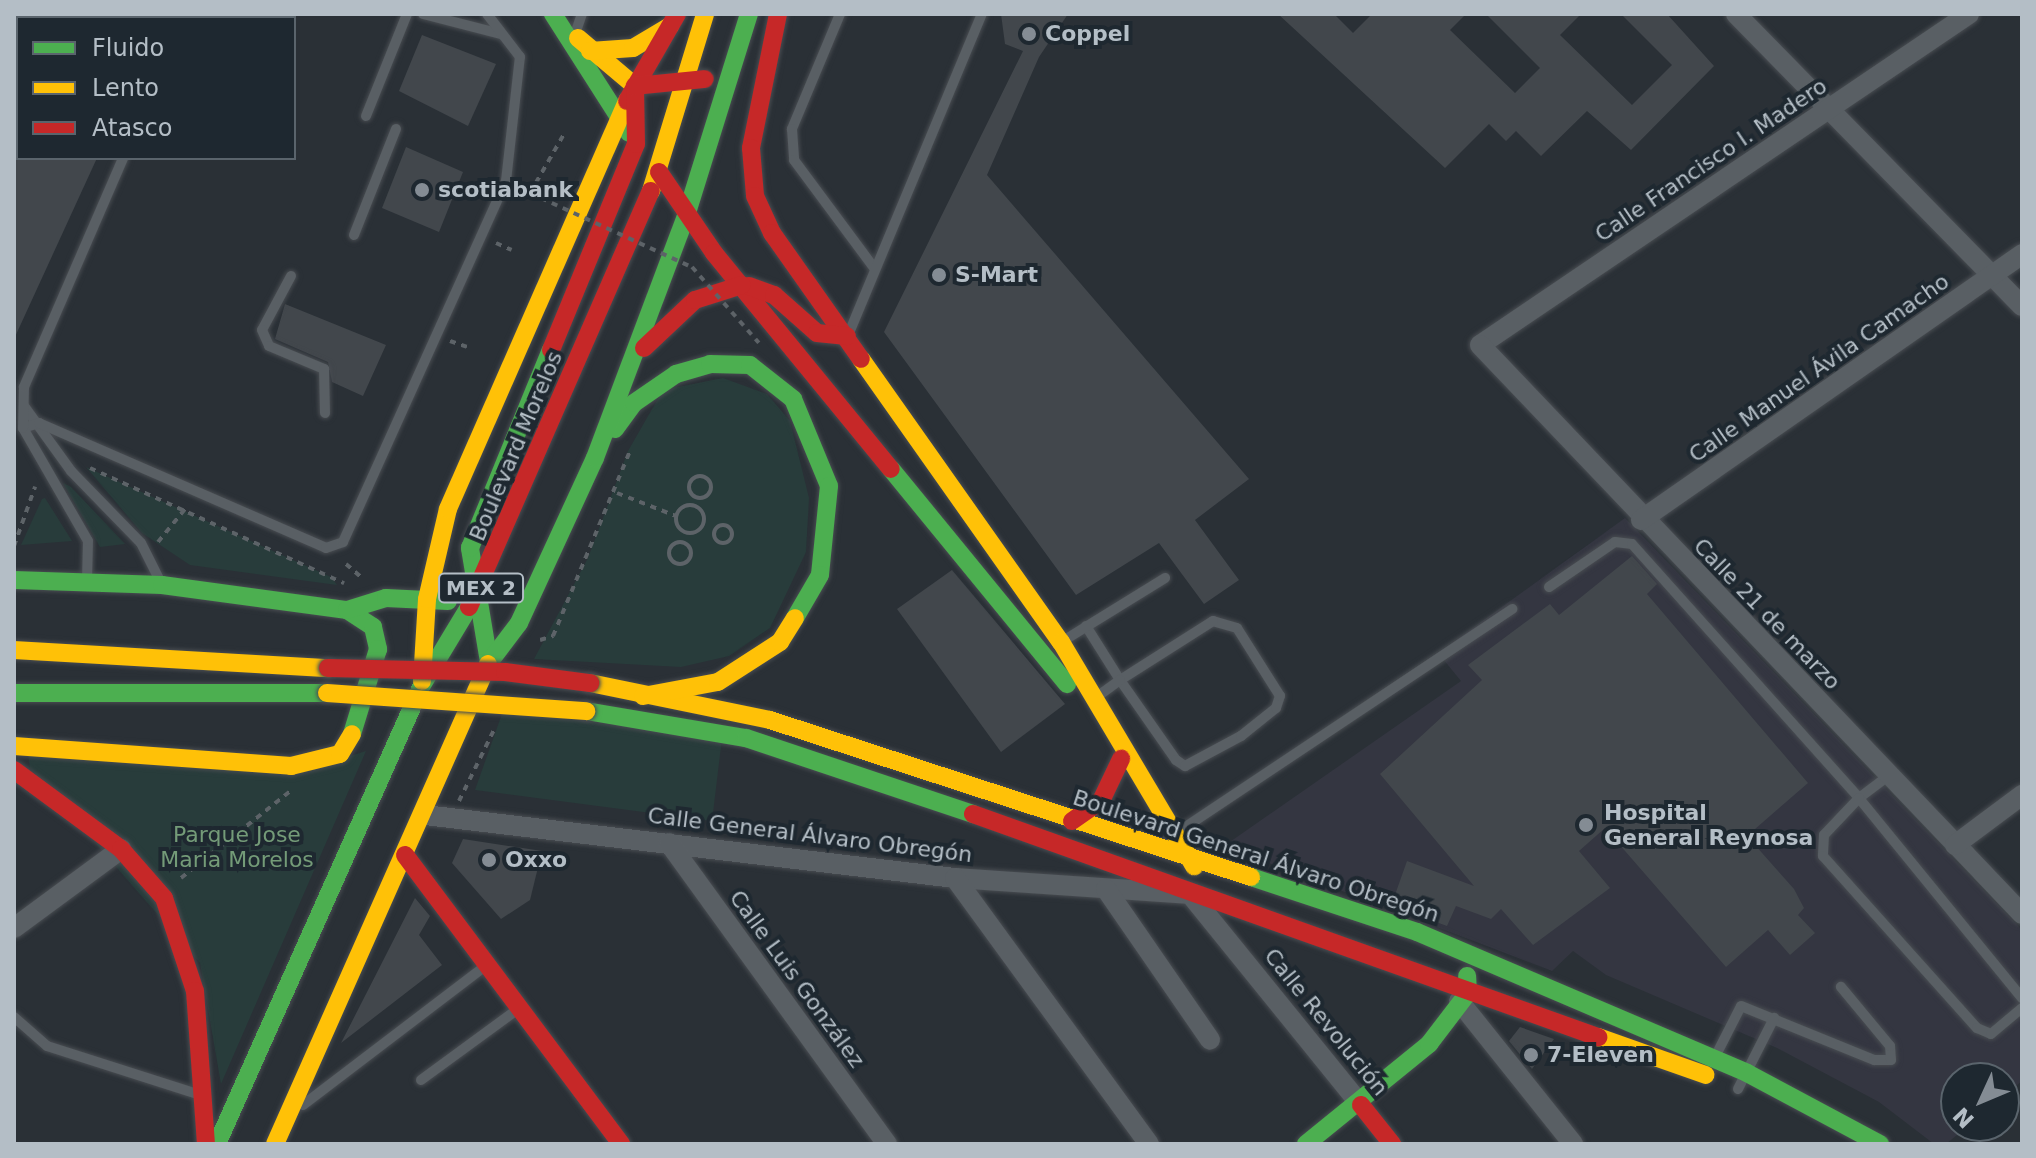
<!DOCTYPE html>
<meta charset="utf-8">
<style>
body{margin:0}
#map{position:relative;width:2036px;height:1158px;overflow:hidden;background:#2a3036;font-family:"DejaVu Sans",sans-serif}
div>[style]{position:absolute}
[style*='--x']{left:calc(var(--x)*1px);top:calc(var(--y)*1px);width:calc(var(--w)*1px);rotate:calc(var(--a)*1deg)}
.medical>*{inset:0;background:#343641}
.green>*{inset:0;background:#283c3b}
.building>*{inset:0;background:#42474c}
.path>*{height:4px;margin-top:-2px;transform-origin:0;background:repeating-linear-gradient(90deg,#5d6368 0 6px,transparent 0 12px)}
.path>.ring{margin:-2px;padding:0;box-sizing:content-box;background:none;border:4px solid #5d6368;border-radius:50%}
.roads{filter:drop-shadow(0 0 2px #484c51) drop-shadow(0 0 2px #484c51)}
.lane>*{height:10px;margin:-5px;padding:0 5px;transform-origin:5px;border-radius:5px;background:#595f64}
.street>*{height:20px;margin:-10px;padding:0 10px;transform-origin:10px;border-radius:10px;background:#595f64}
.fast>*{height:18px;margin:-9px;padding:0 9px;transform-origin:9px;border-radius:9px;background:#4caf50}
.slow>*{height:18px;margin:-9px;padding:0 9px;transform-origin:9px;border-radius:9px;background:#ffc107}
.jam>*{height:18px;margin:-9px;padding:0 9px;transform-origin:9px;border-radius:9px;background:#c62828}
.path-bridge>*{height:4px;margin-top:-2px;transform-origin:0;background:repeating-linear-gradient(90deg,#5d6368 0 6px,transparent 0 12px)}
.bridges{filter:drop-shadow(0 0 2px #484c51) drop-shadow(0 0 2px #484c51)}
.slow-bridge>*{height:18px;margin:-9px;padding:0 9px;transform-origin:9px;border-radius:9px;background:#ffc107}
.jam-bridge>*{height:18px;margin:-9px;padding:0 9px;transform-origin:9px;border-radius:9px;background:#c62828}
.dots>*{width:22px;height:22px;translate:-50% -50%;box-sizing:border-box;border:4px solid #1e2830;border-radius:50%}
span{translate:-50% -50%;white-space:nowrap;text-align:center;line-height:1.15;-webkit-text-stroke:8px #1e2830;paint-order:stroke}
.shield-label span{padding:2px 6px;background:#1e2830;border:2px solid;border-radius:6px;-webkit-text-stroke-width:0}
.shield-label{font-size:20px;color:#b4bec6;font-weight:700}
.poi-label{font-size:22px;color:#b4bec6;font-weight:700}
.left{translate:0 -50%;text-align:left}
.street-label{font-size:22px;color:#b4bec6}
.park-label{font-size:22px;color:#749b78}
.frame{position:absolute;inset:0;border:16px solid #b4bec6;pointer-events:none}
.legend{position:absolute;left:16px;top:16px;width:280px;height:144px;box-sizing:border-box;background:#1e2830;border:2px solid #5a646c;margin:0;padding:10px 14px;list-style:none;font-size:24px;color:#b4bec6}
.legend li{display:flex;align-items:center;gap:16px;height:40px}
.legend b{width:40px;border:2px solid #5a646c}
.north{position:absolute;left:1940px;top:1062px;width:80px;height:80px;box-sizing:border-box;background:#1e2830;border:2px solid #5a646c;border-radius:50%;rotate:226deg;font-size:22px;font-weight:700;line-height:32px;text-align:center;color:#b4bec6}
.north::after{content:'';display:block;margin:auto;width:28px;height:36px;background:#848c94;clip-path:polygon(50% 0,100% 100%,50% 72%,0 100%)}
</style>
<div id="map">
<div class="medical">
<div style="clip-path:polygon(1625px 518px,2022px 930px,2022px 1081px,2004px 1096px,2004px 1078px,1956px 1078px,1956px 1126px,1968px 1126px,1946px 1144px,1934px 1144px,1879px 1102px,1777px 1048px,1606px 975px,1573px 951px,1552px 971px,1224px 846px,1461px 681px,1438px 653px)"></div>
</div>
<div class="green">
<div style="clip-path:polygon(723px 378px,767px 394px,790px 421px,809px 498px,806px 552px,770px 628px,729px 656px,681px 667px,534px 659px,588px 558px,628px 451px,663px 390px)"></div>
<div style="clip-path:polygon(86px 467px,331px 577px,337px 585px,190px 565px,142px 533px)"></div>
<div style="clip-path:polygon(63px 483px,71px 487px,125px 544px,100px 547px)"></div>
<div style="clip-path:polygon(45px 498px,72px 541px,21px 545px,42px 499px)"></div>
<div style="clip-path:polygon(503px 711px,722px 738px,712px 821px,475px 790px)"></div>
<div style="clip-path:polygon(366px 751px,221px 1084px,200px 963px,30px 768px,28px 754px,340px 759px)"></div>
</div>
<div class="building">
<div style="clip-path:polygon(1001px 14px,1068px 14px,1039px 57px,987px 175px,1249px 479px,1195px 520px,1239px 580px,1204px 604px,1159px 543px,1076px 595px,884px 332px,1023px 51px,1005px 44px)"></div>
<div style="clip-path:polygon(1278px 14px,1334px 14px,1353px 33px,1372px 14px,1466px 14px,1450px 30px,1515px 93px,1540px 68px,1486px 14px,1581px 14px,1560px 35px,1632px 105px,1672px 65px,1621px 14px,1667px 14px,1714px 66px,1631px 150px,1587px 111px,1541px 156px,1516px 131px,1506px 141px,1489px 124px,1445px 168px)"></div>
<div style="clip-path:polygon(422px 35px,496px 64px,468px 126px,399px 91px)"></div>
<div style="clip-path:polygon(406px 147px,463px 172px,439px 232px,382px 208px)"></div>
<div style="clip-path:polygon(14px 158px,97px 158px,14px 339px)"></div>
<div style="clip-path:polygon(285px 304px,386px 345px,363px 396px,332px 382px,328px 362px,275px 339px)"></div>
<div style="clip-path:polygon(1632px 556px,1657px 584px,1647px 594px,1808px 783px,1747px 836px,1794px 889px,1804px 908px,1798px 915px,1815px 933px,1790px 955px,1768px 930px,1726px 967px,1605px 828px,1579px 851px,1610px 888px,1533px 945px,1501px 909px,1491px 919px,1456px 906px,1447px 926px,1391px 906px,1407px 861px,1474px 886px,1380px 774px,1482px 680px,1468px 665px,1550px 604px,1559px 615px)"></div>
<div style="clip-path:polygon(952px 570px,1065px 704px,1001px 752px,897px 609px)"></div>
<div style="clip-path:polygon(463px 839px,542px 851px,530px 900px,501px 919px,452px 863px)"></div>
<div style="clip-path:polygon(415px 898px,430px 916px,419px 935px,442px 965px,341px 1043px)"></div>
<div style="clip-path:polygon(1520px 1027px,1554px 1039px,1532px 1069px,1509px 1041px)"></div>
</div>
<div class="path">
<div style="--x:530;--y:193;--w:68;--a:-60"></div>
<div style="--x:496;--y:243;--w:17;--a:24"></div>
<div style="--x:450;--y:341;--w:18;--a:19"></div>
<div style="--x:90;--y:468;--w:279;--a:24.4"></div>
<div class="ring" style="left:689px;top:476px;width:18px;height:18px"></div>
<div style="--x:617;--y:493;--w:63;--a:21.3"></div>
<div class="ring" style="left:676px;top:505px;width:24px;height:24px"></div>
<div class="ring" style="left:714px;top:525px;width:14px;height:14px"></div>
<div class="ring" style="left:669px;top:542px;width:18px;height:18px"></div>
<div style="--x:158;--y:542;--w:43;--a:-50.7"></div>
<div style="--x:14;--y:546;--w:63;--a:-70.4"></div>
<div style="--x:346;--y:564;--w:20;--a:41"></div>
<div style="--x:540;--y:640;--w:14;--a:-17"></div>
<div style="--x:553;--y:636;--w:203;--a:-67.4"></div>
<div style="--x:459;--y:801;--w:79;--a:-63.8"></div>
<div style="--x:181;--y:878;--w:143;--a:-38.5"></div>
</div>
<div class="roads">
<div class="lane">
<div style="--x:423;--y:14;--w:81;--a:14.4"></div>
<div style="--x:840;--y:14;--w:125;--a:112.7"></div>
<div style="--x:792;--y:129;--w:31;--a:86"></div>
<div style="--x:794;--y:160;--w:136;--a:53.4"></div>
<div style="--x:185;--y:18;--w:4;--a:-63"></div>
<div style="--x:575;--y:34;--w:21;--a:-71"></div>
<div style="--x:366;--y:116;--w:110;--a:-68.1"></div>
<div style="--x:354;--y:235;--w:114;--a:-68.4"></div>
<div style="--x:291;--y:276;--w:61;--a:118.2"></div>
<div style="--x:262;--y:330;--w:17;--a:66"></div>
<div style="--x:269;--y:346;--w:60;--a:22.7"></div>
<div style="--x:324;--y:369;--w:44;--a:88.7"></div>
<div style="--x:849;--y:333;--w:346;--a:-67.4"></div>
<div style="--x:24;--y:406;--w:80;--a:54.1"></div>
<div style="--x:71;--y:471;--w:100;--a:45.8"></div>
<div style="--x:141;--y:543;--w:45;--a:63.4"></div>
<div style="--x:23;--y:428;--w:17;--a:-17"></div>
<div style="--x:39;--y:423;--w:313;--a:23.5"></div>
<div style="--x:326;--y:548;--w:18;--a:-19"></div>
<div style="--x:343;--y:542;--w:396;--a:-65.7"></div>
<div style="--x:506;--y:181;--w:125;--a:-83.6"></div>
<div style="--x:520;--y:57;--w:54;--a:-127.5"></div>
<div style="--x:87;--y:581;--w:40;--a:-88.6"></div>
<div style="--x:88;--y:541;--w:130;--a:-119.9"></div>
<div style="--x:23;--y:428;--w:41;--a:-88.6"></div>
<div style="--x:24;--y:387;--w:249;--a:-66.6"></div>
<div style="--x:1549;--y:587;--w:80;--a:-34.3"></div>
<div style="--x:1615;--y:542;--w:17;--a:7"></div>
<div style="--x:1632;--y:544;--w:341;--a:48.2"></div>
<div style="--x:1859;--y:798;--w:39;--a:-37"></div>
<div style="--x:1086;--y:626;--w:64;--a:57.8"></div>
<div style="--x:1120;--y:680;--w:98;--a:55"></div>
<div style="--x:1176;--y:760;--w:11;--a:34"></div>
<div style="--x:1185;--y:766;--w:64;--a:-28.2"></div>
<div style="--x:1241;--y:736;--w:45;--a:-38.7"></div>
<div style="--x:1276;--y:708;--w:13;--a:-72"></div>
<div style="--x:1280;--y:696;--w:80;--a:-122.3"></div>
<div style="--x:1237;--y:628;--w:25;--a:-164"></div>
<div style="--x:1213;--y:621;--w:110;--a:147.6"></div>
<div style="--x:1120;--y:680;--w:27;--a:144"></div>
<div style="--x:1063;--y:641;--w:120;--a:-31.7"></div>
<div style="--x:1178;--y:832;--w:402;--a:-33.7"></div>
<div style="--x:2022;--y:998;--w:258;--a:-129.2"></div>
<div style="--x:1859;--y:798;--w:51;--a:133.4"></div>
<div style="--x:1824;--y:835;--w:21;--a:93"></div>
<div style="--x:1823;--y:856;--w:231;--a:48.2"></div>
<div style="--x:1977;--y:1028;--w:15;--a:23"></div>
<div style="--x:1991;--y:1034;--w:40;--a:-40"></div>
<div style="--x:14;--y:1017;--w:44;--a:41.3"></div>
<div style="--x:47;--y:1046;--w:157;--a:17.7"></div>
<div style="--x:1714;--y:1059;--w:59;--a:-63"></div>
<div style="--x:1741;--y:1006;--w:144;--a:22.1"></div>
<div style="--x:1874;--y:1060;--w:17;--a:0"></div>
<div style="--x:1891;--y:1060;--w:14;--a:-94"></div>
<div style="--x:1890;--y:1046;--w:77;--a:-129.7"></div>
<div style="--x:421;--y:1080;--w:120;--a:-36.2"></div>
<div style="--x:1738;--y:1089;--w:80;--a:-63.1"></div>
<div style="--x:303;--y:1105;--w:228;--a:-37.3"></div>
</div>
<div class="street">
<div style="--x:1736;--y:14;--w:409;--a:45.6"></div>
<div style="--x:1969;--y:14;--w:590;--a:145.91"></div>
<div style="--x:1480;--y:345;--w:786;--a:46.39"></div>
<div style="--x:1641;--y:520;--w:465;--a:-34.9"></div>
<div style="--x:425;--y:815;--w:534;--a:6.78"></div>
<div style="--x:955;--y:878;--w:236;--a:3.9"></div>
<div style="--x:1190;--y:894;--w:272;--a:51"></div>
<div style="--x:669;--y:843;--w:372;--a:54.1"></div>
<div style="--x:1955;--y:845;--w:84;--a:-36.7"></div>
<div style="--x:955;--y:878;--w:329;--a:53.9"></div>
<div style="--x:1106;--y:889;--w:183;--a:55.4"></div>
<div style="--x:14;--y:928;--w:133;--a:-36.4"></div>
<div style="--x:1459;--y:1001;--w:183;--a:51.4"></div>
</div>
<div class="fast">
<div style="--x:553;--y:14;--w:141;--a:57.4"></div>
<div style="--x:615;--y:429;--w:32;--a:-54"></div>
<div style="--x:634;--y:403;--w:51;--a:-34.6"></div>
<div style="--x:676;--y:374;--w:35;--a:-16"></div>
<div style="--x:710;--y:364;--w:40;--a:1.4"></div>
<div style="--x:750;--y:365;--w:55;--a:38.3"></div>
<div style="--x:793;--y:399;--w:94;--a:67.5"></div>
<div style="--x:829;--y:486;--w:89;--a:95.8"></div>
<div style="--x:820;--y:575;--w:50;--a:120.2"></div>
<div style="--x:891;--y:469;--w:278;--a:50.7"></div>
<div style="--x:14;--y:580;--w:148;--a:1.9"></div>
<div style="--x:162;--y:585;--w:187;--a:7.7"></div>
<div style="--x:347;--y:610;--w:31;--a:33"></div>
<div style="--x:373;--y:627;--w:23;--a:77"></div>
<div style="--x:378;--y:649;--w:89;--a:107"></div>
<div style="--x:347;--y:610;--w:41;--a:-17.1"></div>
<div style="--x:386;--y:598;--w:62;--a:2.8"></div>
<div style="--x:489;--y:662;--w:116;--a:-99.5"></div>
<div style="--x:470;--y:548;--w:214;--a:-67.8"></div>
<div style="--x:488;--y:664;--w:51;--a:-52.9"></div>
<div style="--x:519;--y:623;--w:182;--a:-65.3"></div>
<div style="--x:595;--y:458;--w:259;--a:-69.4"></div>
<div style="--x:686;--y:216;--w:212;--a:-72.7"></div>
<div style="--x:14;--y:693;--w:313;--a:0"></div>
<div style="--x:586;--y:711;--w:162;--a:9.6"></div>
<div style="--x:746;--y:738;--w:239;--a:18.5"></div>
<div style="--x:1251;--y:877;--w:175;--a:18.3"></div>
<div style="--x:1417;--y:932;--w:359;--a:23.1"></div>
<div style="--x:1747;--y:1073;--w:151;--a:28.1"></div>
<div style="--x:217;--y:1144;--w:503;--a:-65.93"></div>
<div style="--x:422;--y:685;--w:91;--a:-58.9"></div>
<div style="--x:1306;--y:1144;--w:159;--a:-39.1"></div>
<div style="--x:1429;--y:1044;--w:64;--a:-52.6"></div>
<div style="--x:1468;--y:993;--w:17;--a:-93"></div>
</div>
<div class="slow">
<div style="--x:578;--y:38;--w:75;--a:40.1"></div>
<div style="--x:590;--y:51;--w:43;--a:-4"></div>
<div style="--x:633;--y:48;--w:43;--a:-30.7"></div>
<div style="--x:651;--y:191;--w:185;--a:-73"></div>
<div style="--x:861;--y:359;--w:347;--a:54.8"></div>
<div style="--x:1061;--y:642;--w:261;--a:59.3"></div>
<div style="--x:14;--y:650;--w:315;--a:3.3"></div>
<div style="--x:422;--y:681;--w:82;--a:-86.5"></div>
<div style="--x:427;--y:599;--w:92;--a:-76.9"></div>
<div style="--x:448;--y:509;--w:446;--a:-66.3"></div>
<div style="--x:590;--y:683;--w:184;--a:11.6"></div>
<div style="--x:770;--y:720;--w:506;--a:18.08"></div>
<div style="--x:643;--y:696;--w:76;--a:-10.6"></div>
<div style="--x:718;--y:682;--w:74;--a:-32.8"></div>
<div style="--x:780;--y:642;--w:28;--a:-58"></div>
<div style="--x:14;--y:746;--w:278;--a:4.1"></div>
<div style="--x:291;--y:766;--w:50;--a:-13.8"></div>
<div style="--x:340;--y:754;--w:23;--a:-59"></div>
<div style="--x:1598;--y:1037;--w:114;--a:19.4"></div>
<div style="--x:275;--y:1144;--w:525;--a:-66.07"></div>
</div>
<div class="jam">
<div style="--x:778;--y:14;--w:137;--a:101.4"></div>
<div style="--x:751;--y:148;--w:48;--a:85.2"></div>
<div style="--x:755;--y:196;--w:41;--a:65.3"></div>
<div style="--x:772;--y:233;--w:154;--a:54.8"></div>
<div style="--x:627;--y:101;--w:100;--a:-60.1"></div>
<div style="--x:659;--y:172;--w:98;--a:55.8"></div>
<div style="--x:714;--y:253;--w:279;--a:50.7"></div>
<div style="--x:749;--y:286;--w:27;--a:20"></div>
<div style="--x:774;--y:295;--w:57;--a:41.5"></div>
<div style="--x:817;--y:333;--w:30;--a:6"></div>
<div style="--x:644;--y:348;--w:70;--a:-43.3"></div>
<div style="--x:695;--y:300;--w:49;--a:-17.7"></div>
<div style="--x:551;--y:350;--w:223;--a:-67.6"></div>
<div style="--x:636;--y:144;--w:58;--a:-91"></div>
<div style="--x:635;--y:86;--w:70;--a:-5.7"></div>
<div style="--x:469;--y:607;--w:454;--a:-66.4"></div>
<div style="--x:14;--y:770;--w:133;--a:36.4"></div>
<div style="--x:121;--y:849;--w:65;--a:48.7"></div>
<div style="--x:164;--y:898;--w:98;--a:71.6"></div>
<div style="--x:195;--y:991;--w:153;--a:85.9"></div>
<div style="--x:973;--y:814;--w:664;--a:19.64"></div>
<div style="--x:1072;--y:821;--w:35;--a:-35"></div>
<div style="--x:1101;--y:801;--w:47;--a:-64.5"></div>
<div style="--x:405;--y:855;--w:361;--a:53.2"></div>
<div style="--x:1361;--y:1105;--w:50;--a:51.5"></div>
</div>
</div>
<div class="path-bridge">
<div style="--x:530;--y:193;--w:178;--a:24.6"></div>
<div style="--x:692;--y:267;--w:101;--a:48.6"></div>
</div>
<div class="bridges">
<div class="slow-bridge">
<div style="--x:327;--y:693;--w:260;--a:4"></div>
</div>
<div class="jam-bridge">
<div style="--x:328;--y:668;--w:177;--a:1.3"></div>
<div style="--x:505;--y:672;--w:86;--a:7.4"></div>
</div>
</div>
<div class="dots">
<div style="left:1029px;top:34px;background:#848c94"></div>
<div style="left:422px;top:190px;background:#848c94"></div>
<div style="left:939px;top:275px;background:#848c94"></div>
<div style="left:1586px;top:825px;background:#848c94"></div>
<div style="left:489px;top:860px;background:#848c94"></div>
<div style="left:1531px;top:1055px;background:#848c94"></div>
</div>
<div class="shield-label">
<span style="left:481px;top:588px">MEX 2</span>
</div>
<div class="poi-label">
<span class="left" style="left:1045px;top:34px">Coppel</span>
<span class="left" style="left:438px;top:190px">scotiabank</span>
<span class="left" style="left:955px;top:275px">S-Mart</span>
<span class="left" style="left:1604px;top:825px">Hospital<br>General Reynosa</span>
<span class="left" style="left:505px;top:860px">Oxxo</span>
<span class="left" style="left:1547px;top:1055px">7-Eleven</span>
</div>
<div class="street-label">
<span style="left:1711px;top:160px;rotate:-34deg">Calle Francisco I. Madero</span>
<span style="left:1819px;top:368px;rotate:-35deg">Calle Manuel Ávila Camacho</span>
<span style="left:516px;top:446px;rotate:-67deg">Boulevard Morelos</span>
<span style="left:1767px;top:614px;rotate:46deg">Calle 21 de marzo</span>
<span style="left:810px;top:835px;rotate:7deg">Calle General Álvaro Obregón</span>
<span style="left:1256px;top:856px;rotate:18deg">Boulevard General Álvaro Obregón</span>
<span style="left:797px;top:979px;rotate:54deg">Calle Luis González</span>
<span style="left:1326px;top:1022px;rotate:51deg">Calle Revolución</span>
</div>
<div class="park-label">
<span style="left:237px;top:847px">Parque Jose<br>Maria Morelos</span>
</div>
<div class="frame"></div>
<ul class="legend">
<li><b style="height:10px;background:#4caf50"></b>Fluido</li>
<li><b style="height:10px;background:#ffc107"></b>Lento</li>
<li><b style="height:10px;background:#c62828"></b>Atasco</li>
</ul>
<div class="north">N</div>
</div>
